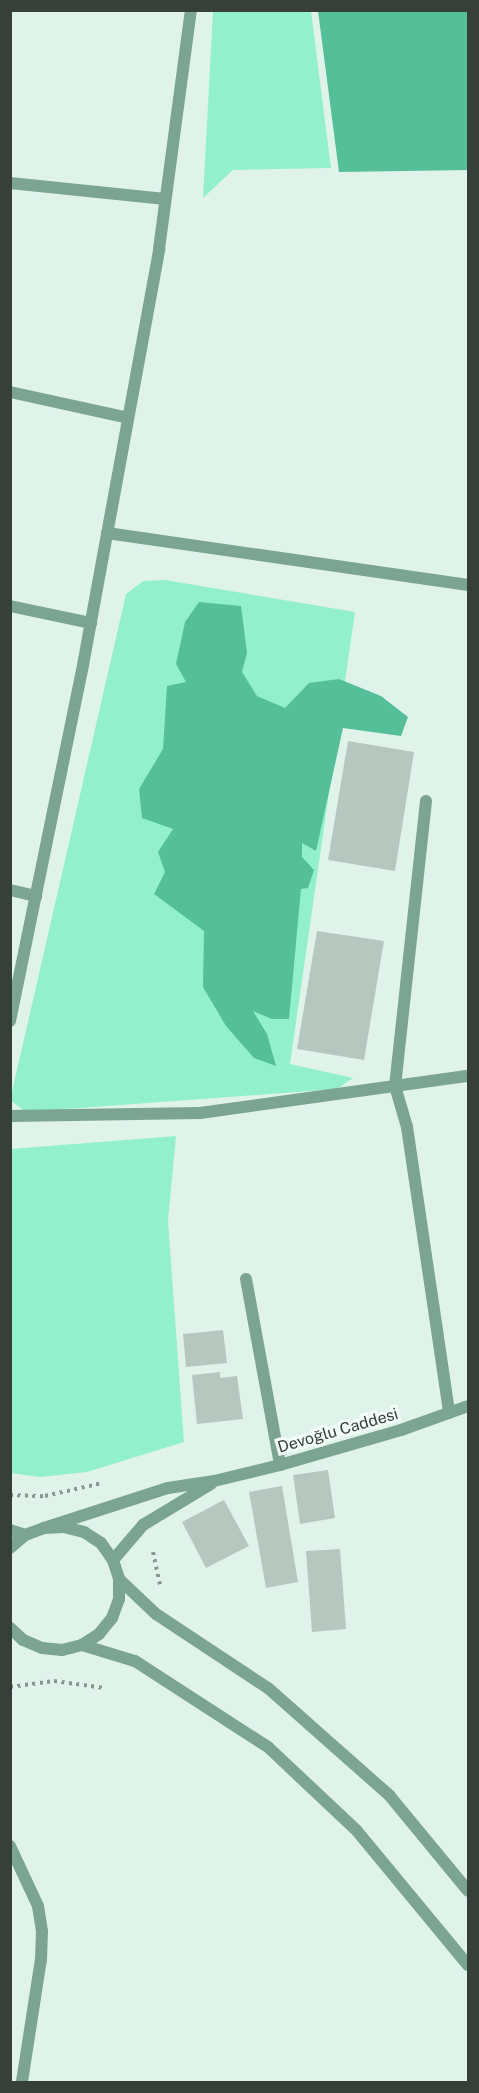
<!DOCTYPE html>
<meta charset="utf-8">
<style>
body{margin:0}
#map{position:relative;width:479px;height:2093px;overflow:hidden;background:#e0f3eb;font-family:"Public Sans",sans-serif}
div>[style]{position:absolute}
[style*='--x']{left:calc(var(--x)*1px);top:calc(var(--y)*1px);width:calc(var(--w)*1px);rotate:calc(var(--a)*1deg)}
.green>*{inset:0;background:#92f1cc}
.forest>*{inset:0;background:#54bf99}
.building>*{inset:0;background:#b5c7bf}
.path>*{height:4px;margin-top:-2px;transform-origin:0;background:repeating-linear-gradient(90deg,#889690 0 3px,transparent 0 7.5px)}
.service>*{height:12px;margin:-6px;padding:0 6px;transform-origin:6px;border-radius:6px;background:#7ba493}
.minor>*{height:12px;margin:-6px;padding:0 6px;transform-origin:6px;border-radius:6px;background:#7ba493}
.tertiary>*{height:12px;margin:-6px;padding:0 6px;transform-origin:6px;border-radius:6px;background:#7ba493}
span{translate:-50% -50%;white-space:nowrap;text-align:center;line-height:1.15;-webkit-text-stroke:6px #f3fef9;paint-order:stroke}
.street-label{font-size:16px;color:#373f3b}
.frame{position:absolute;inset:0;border:12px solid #373f3b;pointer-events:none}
</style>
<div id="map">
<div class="green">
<div style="clip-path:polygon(213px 11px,311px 11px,331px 168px,233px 170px,203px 198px)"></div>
<div style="clip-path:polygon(165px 580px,355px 612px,290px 1064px,353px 1078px,337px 1089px,26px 1112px,11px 1101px,11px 1096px,126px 594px,143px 581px)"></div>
<div style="clip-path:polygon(176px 1136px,168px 1221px,184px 1442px,87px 1472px,40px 1477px,11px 1473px,11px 1149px)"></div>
</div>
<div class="forest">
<div style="clip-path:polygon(318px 11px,468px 11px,468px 170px,339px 172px)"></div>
<div style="clip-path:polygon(199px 602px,241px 606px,247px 653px,242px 672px,257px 696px,285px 708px,309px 683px,339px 679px,381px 696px,408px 717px,401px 736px,343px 728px,316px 851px,302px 843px,302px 857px,314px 870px,308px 888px,301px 889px,289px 1019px,272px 1019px,253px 1011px,267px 1034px,276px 1066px,254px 1058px,226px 1026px,203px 987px,204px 931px,154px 894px,165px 872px,158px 852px,173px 829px,142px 818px,139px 789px,163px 749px,167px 686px,186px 682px,176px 664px,185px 622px)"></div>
</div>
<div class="building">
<div style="clip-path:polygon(348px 741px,414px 752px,395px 871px,328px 860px)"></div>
<div style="clip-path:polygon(317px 931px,384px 941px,364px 1060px,297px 1049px)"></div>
<div style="clip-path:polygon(223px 1330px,227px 1363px,186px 1367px,183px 1334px)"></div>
<div style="clip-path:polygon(220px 1372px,220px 1378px,237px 1376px,243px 1419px,197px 1424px,192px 1375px)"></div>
<div style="clip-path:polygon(328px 1470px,335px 1518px,300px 1524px,293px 1475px)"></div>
<div style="clip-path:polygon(282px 1486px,298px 1582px,266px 1588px,249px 1492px)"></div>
<div style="clip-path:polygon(224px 1500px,249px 1546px,206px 1568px,182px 1522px)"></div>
<div style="clip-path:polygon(340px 1549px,346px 1629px,312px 1632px,306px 1551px)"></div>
</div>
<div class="path">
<div style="--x:10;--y:1495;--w:35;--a:2"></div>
<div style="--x:45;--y:1496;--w:58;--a:-12.8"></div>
<div style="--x:153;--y:1552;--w:35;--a:78"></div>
<div style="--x:10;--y:1687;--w:44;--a:-7.8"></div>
<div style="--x:54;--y:1681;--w:51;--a:7.8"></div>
</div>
<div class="service">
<div style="--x:246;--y:1279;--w:189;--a:79.6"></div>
</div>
<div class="minor">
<div style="--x:10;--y:183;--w:156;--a:5.9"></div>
<div style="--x:10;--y:392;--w:121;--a:12.4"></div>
<div style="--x:107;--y:533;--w:365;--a:8.2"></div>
<div style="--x:10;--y:606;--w:83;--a:11.9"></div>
<div style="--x:426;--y:801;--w:287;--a:96.2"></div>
<div style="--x:395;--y:1086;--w:43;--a:73.7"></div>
<div style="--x:407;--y:1127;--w:289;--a:81.6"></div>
<div style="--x:10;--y:890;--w:27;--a:13"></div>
<div style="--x:10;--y:1021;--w:363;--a:-78.4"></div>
<div style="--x:83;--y:665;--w:423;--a:-79.6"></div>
<div style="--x:159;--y:249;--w:241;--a:-82.4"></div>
<div style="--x:10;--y:1116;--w:190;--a:-0.9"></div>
<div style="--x:200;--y:1113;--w:271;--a:-7.9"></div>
<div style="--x:10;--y:1846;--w:66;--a:65"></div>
<div style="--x:38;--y:1906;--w:25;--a:81"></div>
<div style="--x:42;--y:1931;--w:28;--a:92"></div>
<div style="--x:41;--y:1959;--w:124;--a:98.8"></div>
</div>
<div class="tertiary">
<div style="--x:44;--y:1528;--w:130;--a:-17.9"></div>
<div style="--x:168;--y:1488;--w:47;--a:-8.7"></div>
<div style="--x:214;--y:1481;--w:68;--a:-13.6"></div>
<div style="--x:280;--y:1465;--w:126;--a:-16.1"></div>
<div style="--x:401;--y:1430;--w:71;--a:-19.7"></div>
<div style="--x:10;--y:1530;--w:16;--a:18"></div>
<div style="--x:10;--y:1548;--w:20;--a:-41"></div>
<div style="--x:25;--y:1535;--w:20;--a:-20"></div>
<div style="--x:44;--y:1528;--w:20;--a:-3"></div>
<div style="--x:64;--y:1527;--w:21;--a:14"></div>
<div style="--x:84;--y:1532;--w:20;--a:33"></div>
<div style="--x:101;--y:1543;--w:21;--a:55"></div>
<div style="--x:113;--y:1560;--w:20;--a:72"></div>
<div style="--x:119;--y:1579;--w:20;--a:90"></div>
<div style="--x:119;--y:1599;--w:20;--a:110"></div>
<div style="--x:112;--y:1618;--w:21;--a:129"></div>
<div style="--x:99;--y:1634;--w:20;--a:147"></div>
<div style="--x:82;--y:1645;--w:21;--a:166"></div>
<div style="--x:62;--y:1650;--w:20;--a:-174"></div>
<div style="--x:42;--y:1648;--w:21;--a:-157"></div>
<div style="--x:23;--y:1640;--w:18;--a:-137"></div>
<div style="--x:113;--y:1560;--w:46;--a:-49.4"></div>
<div style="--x:143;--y:1525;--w:79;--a:-31.1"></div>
<div style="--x:119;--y:1579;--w:51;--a:43.4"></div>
<div style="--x:156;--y:1614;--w:134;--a:33.5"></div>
<div style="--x:268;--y:1688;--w:162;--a:41.5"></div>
<div style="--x:389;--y:1795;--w:124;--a:50.5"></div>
<div style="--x:82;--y:1645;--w:55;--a:16.8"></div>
<div style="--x:135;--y:1661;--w:158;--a:32.9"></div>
<div style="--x:268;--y:1747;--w:122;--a:43.3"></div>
<div style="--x:357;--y:1831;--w:174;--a:50.4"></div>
</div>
<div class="street-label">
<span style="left:338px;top:1431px;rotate:-16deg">Devoğlu Caddesi</span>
</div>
<div class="frame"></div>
</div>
